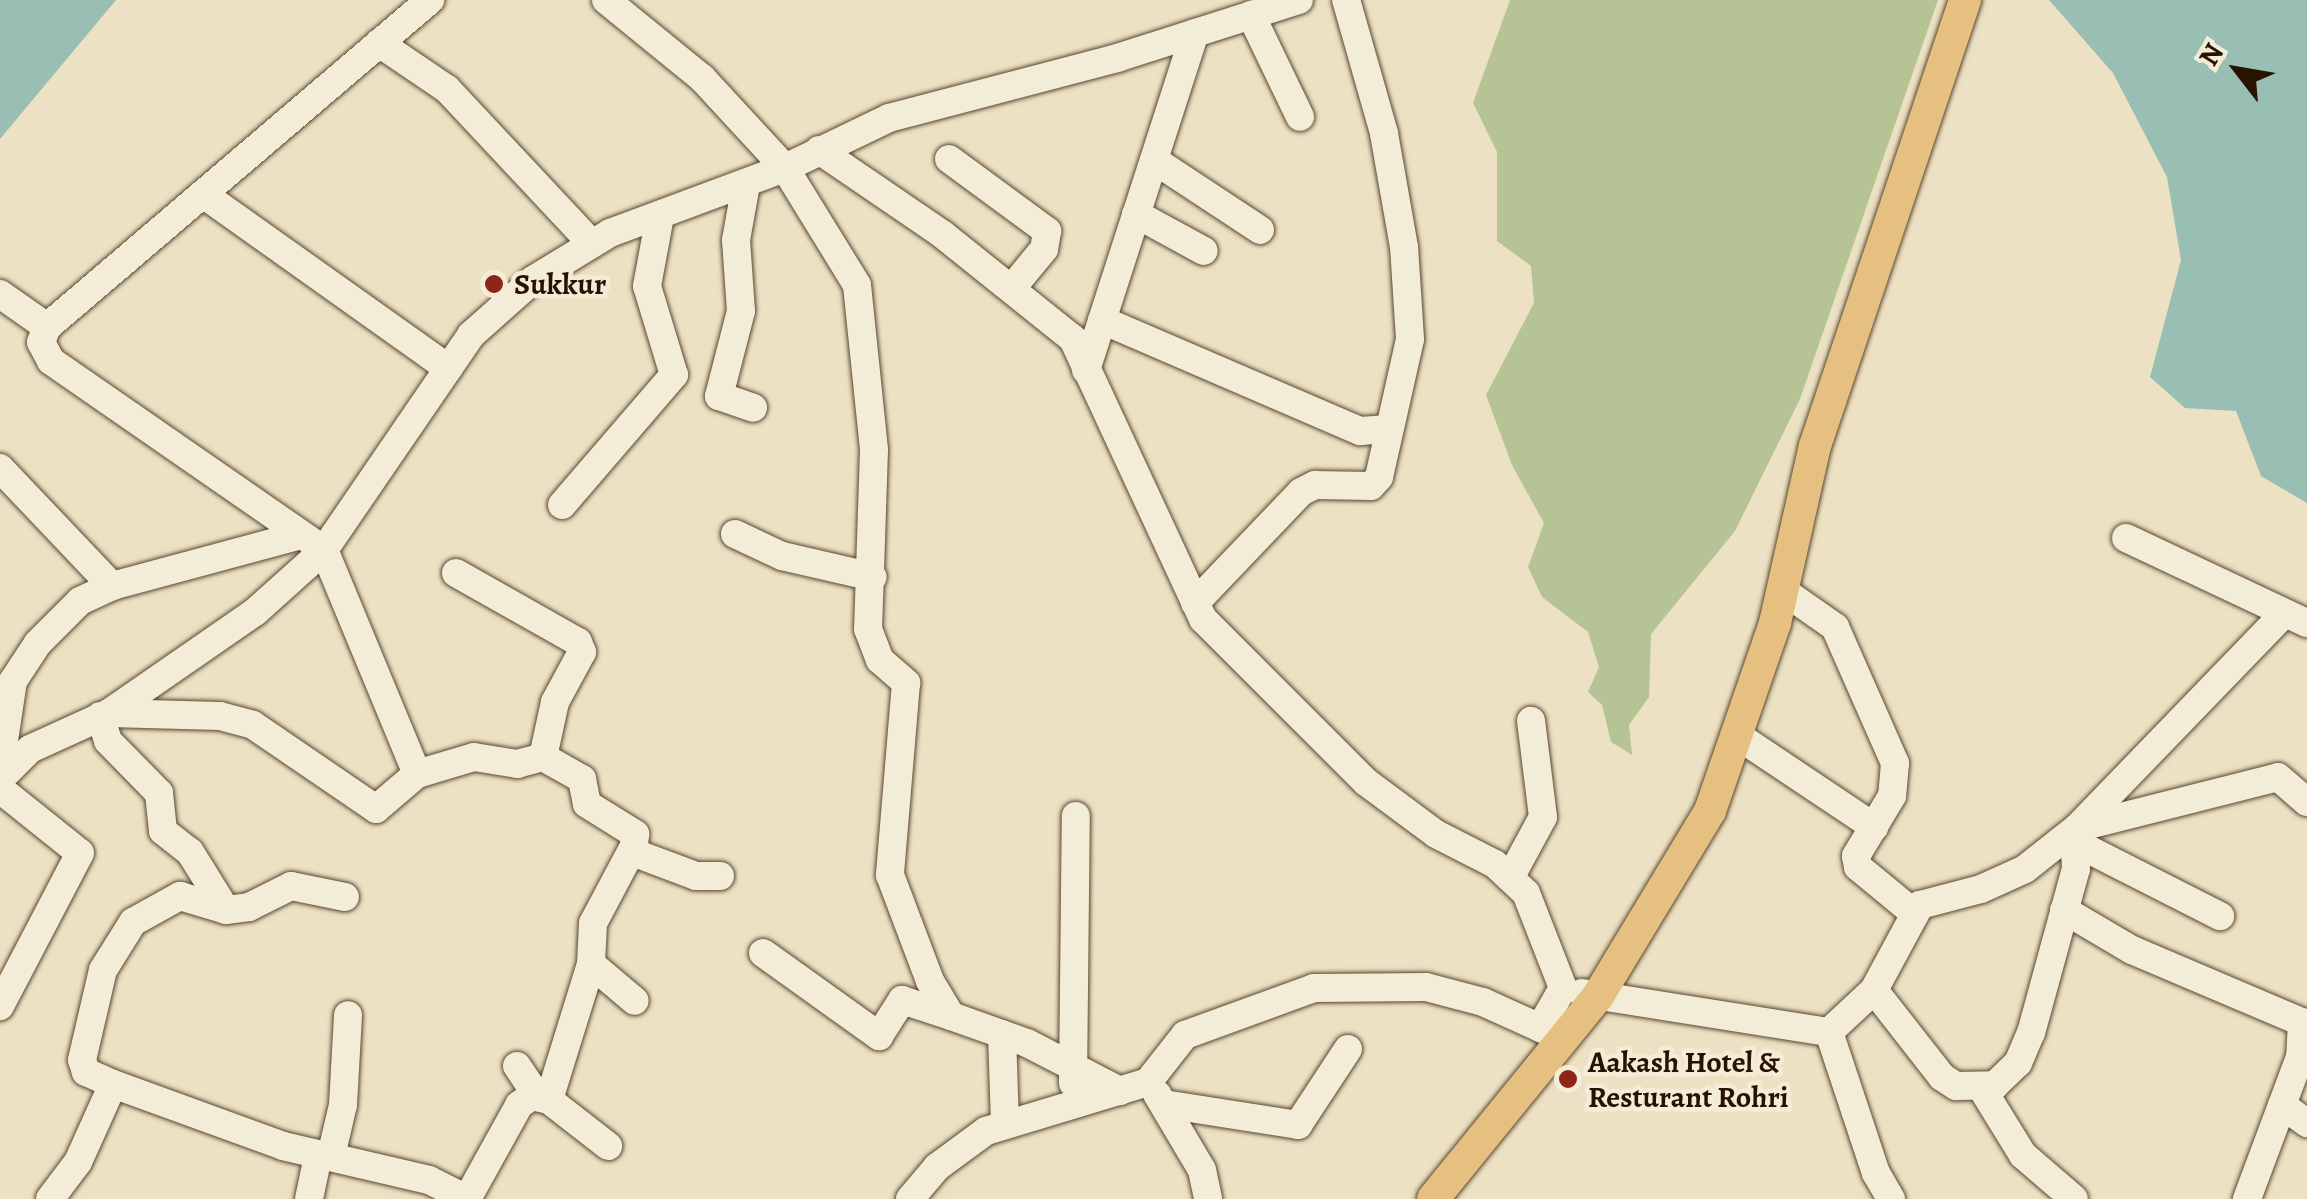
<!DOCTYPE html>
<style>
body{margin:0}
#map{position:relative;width:2307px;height:1199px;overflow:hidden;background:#ece1c2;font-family:Alegreya,serif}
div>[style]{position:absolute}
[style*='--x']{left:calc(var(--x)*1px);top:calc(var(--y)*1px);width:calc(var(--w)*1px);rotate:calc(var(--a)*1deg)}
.green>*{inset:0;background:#b6c395}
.water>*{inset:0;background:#99beb3}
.roads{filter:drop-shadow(0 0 2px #594630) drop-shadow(0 0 2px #594630)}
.minor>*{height:28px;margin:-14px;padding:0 14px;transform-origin:14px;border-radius:14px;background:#f3ecd7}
.major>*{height:32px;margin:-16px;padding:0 16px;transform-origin:16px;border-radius:16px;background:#e6c081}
.dots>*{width:28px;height:28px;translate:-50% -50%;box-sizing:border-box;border:5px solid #f3ecd7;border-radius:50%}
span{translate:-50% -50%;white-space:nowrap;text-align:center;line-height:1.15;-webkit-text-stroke:9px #f3ecd7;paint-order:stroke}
.poi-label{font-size:30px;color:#281300;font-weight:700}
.left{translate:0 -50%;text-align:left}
.north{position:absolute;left:2187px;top:20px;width:100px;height:100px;-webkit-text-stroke:8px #f3ecd7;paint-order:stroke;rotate:301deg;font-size:28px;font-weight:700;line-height:40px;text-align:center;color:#281300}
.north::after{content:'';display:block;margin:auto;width:35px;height:45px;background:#281300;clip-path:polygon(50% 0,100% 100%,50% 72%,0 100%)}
</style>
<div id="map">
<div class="green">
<div style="clip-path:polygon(1510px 0,1938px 0,1800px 399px,1735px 531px,1651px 634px,1649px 697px,1629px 725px,1632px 755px,1611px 742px,1602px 705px,1588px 692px,1599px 667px,1588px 632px,1542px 597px,1528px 567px,1544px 523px,1512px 465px,1486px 395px,1534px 303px,1531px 266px,1497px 241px,1497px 152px,1473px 103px)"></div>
</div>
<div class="water">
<div style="clip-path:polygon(0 0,116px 0,0 139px)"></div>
<div style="clip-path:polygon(2049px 0,2307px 0,2307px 503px,2261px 476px,2236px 411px,2185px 408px,2150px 377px,2181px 260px,2167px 177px,2113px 73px)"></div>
</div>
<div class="roads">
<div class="minor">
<div style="--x:606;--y:0;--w:124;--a:39.1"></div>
<div style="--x:702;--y:78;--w:122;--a:47.3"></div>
<div style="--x:785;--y:168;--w:137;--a:58.4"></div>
<div style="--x:857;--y:285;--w:166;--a:84.1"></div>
<div style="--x:874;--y:450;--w:179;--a:91.9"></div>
<div style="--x:868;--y:629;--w:33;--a:69"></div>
<div style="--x:880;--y:660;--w:35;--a:41"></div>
<div style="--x:906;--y:683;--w:193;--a:94.8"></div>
<div style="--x:890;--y:875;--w:113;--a:69.3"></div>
<div style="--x:930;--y:981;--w:41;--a:59"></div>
<div style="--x:951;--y:1016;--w:81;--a:19.6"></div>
<div style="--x:1027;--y:1043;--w:105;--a:27.3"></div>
<div style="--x:1251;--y:15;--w:113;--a:64.3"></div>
<div style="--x:379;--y:43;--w:82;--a:34.1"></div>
<div style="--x:447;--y:89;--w:212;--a:46.9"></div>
<div style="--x:819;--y:150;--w:149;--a:34.3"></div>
<div style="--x:942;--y:234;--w:168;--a:38.7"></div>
<div style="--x:1073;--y:339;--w:309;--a:65.1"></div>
<div style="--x:1203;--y:619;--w:231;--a:45"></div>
<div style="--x:1366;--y:782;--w:87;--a:36.6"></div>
<div style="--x:1436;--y:834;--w:66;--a:27"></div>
<div style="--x:1495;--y:864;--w:42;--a:43.1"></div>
<div style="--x:1526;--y:893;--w:102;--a:68.7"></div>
<div style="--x:1563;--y:988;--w:46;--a:119.9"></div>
<div style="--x:949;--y:159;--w:122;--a:36.3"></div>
<div style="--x:1047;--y:231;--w:18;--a:99"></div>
<div style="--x:1044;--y:249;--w:50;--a:129.4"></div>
<div style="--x:1154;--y:160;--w:127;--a:33.4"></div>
<div style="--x:746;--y:184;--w:57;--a:100.1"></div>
<div style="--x:736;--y:240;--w:71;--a:86"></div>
<div style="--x:741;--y:311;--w:88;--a:104.5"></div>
<div style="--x:719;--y:396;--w:36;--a:19"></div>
<div style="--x:203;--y:194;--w:301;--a:35.4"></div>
<div style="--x:1136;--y:214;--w:77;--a:28.6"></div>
<div style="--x:0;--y:294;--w:57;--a:35.1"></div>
<div style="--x:1102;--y:320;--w:281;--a:23.3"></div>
<div style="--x:1360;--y:431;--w:29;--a:-4"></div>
<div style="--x:1086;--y:370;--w:354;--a:-72.1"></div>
<div style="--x:0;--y:468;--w:163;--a:46.5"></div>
<div style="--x:562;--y:505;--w:172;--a:-49.3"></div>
<div style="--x:674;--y:375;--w:93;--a:-106.9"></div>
<div style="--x:647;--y:286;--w:71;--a:-79.5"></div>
<div style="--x:735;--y:534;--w:52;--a:25.1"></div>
<div style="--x:782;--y:556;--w:93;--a:13"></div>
<div style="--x:2126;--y:538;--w:200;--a:25.2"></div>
<div style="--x:456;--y:573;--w:140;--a:29.5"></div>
<div style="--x:578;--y:642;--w:11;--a:68"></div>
<div style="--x:582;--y:652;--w:57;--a:118.4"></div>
<div style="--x:555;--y:702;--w:56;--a:102.3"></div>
<div style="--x:1782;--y:590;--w:65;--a:34.9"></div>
<div style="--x:1835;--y:627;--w:149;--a:66.2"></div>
<div style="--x:1895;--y:763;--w:33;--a:95"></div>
<div style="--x:1892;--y:796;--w:70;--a:121"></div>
<div style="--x:1856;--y:856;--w:11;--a:80"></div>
<div style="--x:1858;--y:867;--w:74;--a:39.5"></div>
<div style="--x:1195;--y:603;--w:153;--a:-46.3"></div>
<div style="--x:1301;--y:492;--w:16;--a:-27"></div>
<div style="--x:1315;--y:485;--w:56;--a:1"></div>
<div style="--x:1371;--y:486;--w:12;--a:-48"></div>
<div style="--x:1379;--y:477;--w:141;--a:-77.3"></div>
<div style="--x:1410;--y:339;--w:92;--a:-93.7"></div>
<div style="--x:1404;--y:247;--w:116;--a:-100"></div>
<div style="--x:1384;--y:133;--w:138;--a:-105.9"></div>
<div style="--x:109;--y:713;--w:111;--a:1.5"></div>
<div style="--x:220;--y:716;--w:34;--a:15"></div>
<div style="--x:253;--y:725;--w:149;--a:34.3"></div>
<div style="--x:376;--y:809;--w:54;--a:-40.5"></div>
<div style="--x:417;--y:774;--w:59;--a:-16.6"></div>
<div style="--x:474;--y:757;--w:44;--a:9.2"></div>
<div style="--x:517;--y:764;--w:27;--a:-15"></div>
<div style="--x:543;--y:757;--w:45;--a:29.4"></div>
<div style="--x:582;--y:779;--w:25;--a:79"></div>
<div style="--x:587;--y:804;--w:57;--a:32"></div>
<div style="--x:635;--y:834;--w:12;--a:95"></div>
<div style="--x:634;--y:846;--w:87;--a:118"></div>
<div style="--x:593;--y:923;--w:41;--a:92.8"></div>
<div style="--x:591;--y:964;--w:142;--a:107.2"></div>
<div style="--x:549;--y:1100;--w:75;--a:37.9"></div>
<div style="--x:100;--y:716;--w:26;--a:72"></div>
<div style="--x:108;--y:741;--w:73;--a:45.6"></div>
<div style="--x:159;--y:793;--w:38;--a:84"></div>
<div style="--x:163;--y:831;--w:34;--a:38"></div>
<div style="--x:190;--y:852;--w:68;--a:58.2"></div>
<div style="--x:1738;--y:736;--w:164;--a:33.8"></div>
<div style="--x:0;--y:767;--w:87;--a:-81.4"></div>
<div style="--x:13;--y:681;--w:45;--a:-56.7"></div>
<div style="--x:38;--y:643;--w:59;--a:-45"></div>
<div style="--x:80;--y:601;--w:35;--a:-25"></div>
<div style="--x:112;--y:586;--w:196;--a:-15.1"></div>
<div style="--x:417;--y:774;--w:243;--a:-112.5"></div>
<div style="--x:324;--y:550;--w:332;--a:-145.3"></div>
<div style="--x:51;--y:361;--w:21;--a:-118"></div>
<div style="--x:41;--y:342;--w:16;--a:-68"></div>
<div style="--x:47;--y:327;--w:504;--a:-40.49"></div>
<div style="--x:0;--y:779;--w:42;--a:-45"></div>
<div style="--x:30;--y:749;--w:87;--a:-24.5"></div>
<div style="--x:109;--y:713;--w:178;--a:-34.7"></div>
<div style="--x:255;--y:612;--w:93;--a:-41.9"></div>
<div style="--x:324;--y:550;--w:260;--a:-55.6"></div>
<div style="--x:471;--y:335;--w:83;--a:-41.6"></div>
<div style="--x:533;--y:280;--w:90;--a:-31.4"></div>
<div style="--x:610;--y:233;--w:187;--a:-20.4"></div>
<div style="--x:785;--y:168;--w:115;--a:-25.7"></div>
<div style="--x:889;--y:118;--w:236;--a:-14.7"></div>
<div style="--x:1117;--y:58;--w:191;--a:-17.7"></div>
<div style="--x:0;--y:789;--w:102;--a:38.7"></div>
<div style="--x:80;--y:853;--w:173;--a:117.6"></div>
<div style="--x:2077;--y:828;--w:207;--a:-14.2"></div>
<div style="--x:2278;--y:777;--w:38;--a:41"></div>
<div style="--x:2074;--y:842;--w:164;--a:26.9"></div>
<div style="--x:632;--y:852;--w:68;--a:20.6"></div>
<div style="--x:696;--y:876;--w:24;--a:0"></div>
<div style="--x:1510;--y:878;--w:69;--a:-61.6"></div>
<div style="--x:1543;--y:817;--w:97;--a:-97.1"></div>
<div style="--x:2064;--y:910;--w:79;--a:30.5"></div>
<div style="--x:2132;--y:950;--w:185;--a:23"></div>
<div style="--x:2302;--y:1022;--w:35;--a:93"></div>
<div style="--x:2300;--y:1057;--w:152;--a:110.5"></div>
<div style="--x:763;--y:953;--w:143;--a:35.6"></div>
<div style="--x:879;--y:1036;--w:43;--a:-57.4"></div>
<div style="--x:902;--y:1000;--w:52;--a:18.1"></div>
<div style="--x:591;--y:964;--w:57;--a:40.1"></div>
<div style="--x:1874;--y:990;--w:110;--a:52"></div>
<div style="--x:1942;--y:1077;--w:17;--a:33"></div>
<div style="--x:1956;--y:1086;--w:39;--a:-1"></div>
<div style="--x:1995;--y:1085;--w:32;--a:-44"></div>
<div style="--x:2018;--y:1063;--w:33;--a:-67"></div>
<div style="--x:2031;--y:1033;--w:170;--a:-74.7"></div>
<div style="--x:2076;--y:869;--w:38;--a:-93"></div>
<div style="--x:1582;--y:993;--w:250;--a:9"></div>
<div style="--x:1829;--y:1032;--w:149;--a:71.6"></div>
<div style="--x:1876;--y:1173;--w:30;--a:60"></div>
<div style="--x:1829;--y:1032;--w:62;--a:-43"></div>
<div style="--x:1874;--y:990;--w:97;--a:-61.6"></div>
<div style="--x:1920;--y:905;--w:63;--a:-14.7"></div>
<div style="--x:1981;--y:889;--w:48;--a:-24.4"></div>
<div style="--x:2025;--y:869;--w:66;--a:-38.3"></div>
<div style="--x:2077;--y:828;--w:295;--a:-46"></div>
<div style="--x:1002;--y:1034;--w:91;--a:88.1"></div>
<div style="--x:517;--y:1066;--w:36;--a:56"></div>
<div style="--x:1073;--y:1083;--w:267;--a:-89.4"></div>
<div style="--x:113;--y:1084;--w:30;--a:-156"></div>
<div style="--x:86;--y:1072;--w:13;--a:-108"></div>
<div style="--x:82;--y:1060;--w:92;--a:-76.9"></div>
<div style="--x:103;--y:970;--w:57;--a:-58"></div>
<div style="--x:133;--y:922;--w:54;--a:-29"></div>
<div style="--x:180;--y:896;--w:48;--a:16.9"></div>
<div style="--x:226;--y:910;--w:23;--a:-7"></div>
<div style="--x:249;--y:907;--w:47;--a:-26.6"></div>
<div style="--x:291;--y:886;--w:55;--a:11.5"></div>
<div style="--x:1981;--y:1087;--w:80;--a:58.3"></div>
<div style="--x:2023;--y:1155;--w:67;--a:40.8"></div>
<div style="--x:1157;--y:1094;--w:88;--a:59.4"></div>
<div style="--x:1202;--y:1170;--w:30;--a:78"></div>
<div style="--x:1164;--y:1104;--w:136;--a:8.9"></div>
<div style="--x:1298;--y:1125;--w:91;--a:-56.7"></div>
<div style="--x:2282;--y:1105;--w:31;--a:36"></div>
<div style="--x:331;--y:1156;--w:52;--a:-76.8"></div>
<div style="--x:343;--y:1105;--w:90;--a:-86.8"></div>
<div style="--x:50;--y:1199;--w:46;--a:-52.9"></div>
<div style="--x:78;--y:1162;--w:85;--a:-65.8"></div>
<div style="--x:113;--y:1084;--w:181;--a:20"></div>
<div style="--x:283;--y:1146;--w:150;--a:13.1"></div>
<div style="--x:429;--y:1180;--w:42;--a:26.6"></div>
<div style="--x:309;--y:1199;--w:44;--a:-78.2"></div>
<div style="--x:467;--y:1199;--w:107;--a:-61"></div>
<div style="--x:519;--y:1105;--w:16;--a:-35"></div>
<div style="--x:532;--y:1096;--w:17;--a:13"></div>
<div style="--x:910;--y:1199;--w:42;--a:-49.8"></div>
<div style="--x:937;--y:1167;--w:61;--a:-36.3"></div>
<div style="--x:986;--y:1131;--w:169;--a:-16.8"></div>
<div style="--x:1148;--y:1082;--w:60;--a:-51.8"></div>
<div style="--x:1185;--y:1035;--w:137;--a:-20"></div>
<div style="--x:1314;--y:988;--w:112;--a:-0.5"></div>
<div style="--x:1426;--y:987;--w:59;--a:14.7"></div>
<div style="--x:1483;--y:1002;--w:80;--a:24.3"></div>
</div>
<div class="major">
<div style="--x:1433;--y:1199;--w:262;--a:-50.9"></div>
<div style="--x:1598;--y:996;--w:216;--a:-58.8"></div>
<div style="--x:1710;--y:811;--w:199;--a:-70.9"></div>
<div style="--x:1775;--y:623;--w:181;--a:-77.3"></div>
<div style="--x:1815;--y:446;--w:471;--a:-71.4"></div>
</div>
</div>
<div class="dots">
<div style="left:494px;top:284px;background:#8f2418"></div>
<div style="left:1568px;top:1079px;background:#8f2418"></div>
</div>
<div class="poi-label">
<span class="left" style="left:514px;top:284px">Sukkur</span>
<span class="left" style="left:1588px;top:1079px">Aakash Hotel &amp;<br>Resturant Rohri</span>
</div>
<div class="north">N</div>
</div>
